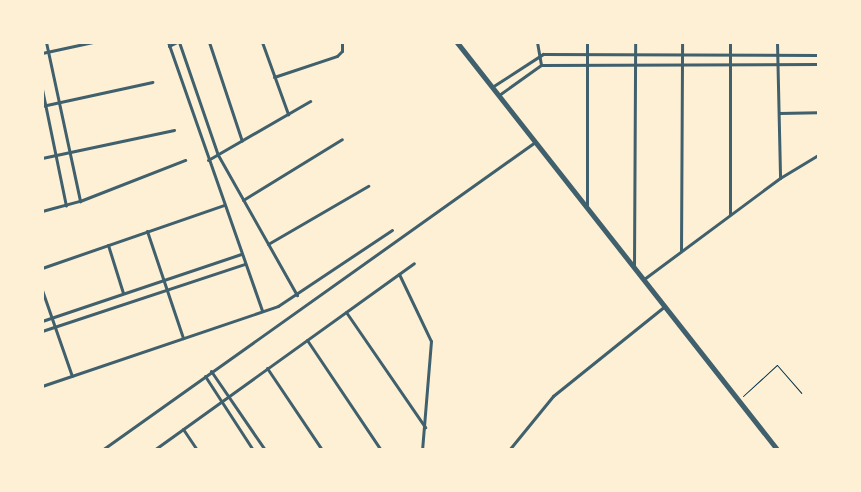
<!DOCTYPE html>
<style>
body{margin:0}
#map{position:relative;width:861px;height:492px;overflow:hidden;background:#fdf0d5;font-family:Barlow,sans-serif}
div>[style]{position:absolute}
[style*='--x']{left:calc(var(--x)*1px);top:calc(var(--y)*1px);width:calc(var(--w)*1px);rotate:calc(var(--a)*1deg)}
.path>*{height:1px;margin:-0.5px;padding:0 0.5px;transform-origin:0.5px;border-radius:0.5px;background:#003049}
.minor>*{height:3px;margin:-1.5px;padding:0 1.5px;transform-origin:1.5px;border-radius:1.5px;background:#3f606c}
.tertiary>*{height:4.5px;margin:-2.25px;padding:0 2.25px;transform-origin:2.25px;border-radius:2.25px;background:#3f606c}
span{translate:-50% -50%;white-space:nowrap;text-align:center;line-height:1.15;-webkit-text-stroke:4.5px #fdf0d5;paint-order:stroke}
.frame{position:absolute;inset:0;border:44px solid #fdf0d5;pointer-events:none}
</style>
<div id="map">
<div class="path">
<div style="--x:743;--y:396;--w:46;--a:-42.4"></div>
<div style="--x:777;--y:365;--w:37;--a:49"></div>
</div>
<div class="minor">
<div style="--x:46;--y:42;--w:163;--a:77.9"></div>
<div style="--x:168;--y:42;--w:285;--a:70.7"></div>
<div style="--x:179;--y:42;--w:120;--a:71"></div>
<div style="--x:218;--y:155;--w:161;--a:60.6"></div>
<div style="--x:209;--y:42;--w:104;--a:71.6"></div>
<div style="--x:262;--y:42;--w:77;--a:70.1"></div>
<div style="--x:537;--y:42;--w:23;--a:80"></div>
<div style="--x:587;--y:42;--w:165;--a:90"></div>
<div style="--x:777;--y:42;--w:136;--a:88.7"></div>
<div style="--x:169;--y:46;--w:9;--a:-27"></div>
<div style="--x:42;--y:53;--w:52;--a:-12.2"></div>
<div style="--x:274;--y:77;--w:66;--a:-18.4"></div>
<div style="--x:337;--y:56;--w:7;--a:-45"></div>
<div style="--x:342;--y:51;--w:9;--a:-90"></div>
<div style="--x:492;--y:87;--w:61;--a:-32.9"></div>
<div style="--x:543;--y:54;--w:275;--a:0.2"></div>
<div style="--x:42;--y:89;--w:119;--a:78.4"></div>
<div style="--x:499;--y:95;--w:52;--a:-35.5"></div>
<div style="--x:541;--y:65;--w:277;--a:-0.2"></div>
<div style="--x:42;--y:106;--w:113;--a:-12.3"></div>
<div style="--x:779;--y:113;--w:39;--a:-1"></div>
<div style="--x:42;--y:158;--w:135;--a:-12"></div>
<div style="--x:208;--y:160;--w:118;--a:-30"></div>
<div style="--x:243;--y:200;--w:116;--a:-31.6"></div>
<div style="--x:42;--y:211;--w:39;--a:-15"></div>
<div style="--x:80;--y:201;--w:113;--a:-21.3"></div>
<div style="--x:730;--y:214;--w:172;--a:-90"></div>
<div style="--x:147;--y:231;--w:113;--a:71.4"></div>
<div style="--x:268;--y:244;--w:116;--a:-30.1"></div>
<div style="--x:108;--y:245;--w:50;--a:72.6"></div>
<div style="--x:681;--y:251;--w:209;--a:-89.7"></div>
<div style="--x:634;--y:267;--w:225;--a:-89.7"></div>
<div style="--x:42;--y:268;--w:193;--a:-19.1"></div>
<div style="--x:399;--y:274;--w:74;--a:64.5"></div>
<div style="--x:431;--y:341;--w:109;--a:94.7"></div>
<div style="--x:644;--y:279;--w:169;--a:-36.6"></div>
<div style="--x:780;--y:178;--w:44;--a:-31.2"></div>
<div style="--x:42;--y:290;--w:91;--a:70.8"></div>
<div style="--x:346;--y:312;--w:140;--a:55.5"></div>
<div style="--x:42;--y:321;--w:210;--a:-18.6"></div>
<div style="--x:42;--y:331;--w:213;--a:-18.3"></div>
<div style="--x:307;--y:340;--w:133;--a:56.1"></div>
<div style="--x:267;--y:368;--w:99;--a:56.1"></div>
<div style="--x:211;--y:371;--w:96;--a:55.6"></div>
<div style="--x:205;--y:376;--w:88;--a:57"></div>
<div style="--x:42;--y:386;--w:249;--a:-18.7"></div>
<div style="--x:278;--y:306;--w:137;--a:-33.7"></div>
<div style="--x:183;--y:429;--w:25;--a:56"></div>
<div style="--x:102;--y:450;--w:531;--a:-35.42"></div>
<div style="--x:154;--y:450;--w:320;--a:-35.7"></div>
<div style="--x:509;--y:450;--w:70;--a:-50.8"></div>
<div style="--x:553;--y:396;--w:144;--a:-38.8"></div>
</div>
<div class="tertiary">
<div style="--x:457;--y:42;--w:519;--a:51.81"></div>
</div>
<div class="frame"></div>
</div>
